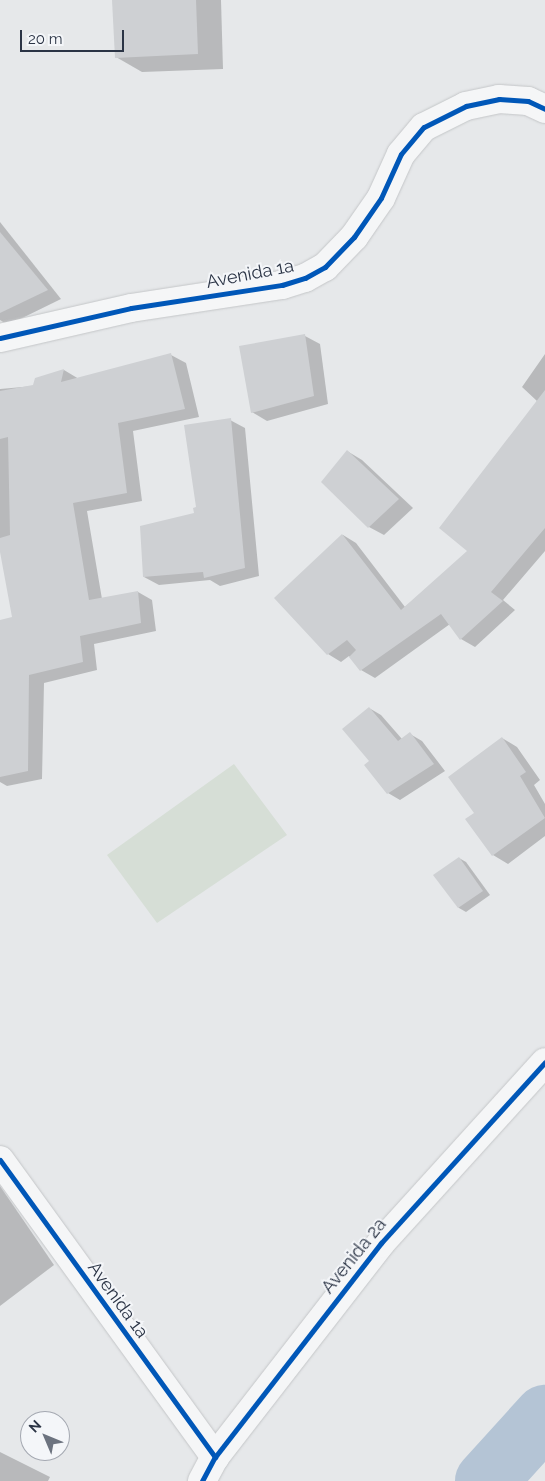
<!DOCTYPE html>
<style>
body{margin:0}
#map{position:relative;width:545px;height:1481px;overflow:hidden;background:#e6e8ea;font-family:Raleway,sans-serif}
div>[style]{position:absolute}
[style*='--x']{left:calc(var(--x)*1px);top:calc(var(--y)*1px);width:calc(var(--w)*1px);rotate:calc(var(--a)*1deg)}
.green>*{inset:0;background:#d6ded6}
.shadow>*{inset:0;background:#0003}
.river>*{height:62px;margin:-31px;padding:0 31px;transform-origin:31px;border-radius:31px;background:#b4c4d5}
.building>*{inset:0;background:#ced0d3}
.roads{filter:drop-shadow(0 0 1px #c4c6c8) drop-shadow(0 0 1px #c4c6c8)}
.minor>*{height:28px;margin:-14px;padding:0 14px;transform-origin:14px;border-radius:14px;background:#f5f6f7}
.cycleway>*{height:5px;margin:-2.5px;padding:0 2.5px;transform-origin:2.5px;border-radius:2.5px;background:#0057b8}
span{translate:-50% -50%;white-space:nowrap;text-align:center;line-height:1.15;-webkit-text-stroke:4px #f4f6f9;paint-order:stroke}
.street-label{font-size:18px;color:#2b3445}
.north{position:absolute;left:20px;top:1411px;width:50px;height:50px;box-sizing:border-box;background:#f4f6f9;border:1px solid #a4a8b1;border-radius:50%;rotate:315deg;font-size:14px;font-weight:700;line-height:20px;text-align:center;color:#2b3445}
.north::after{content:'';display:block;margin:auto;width:18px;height:22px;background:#6c737f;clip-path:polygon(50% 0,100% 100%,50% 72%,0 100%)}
.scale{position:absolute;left:20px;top:30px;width:104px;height:22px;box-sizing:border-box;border:2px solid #2b3445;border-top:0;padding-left:6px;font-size:15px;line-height:18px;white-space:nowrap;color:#2b3445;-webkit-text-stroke:4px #f4f6f9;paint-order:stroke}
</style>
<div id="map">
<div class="green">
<div style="clip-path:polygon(234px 764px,287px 835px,157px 923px,107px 855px)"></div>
</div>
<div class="shadow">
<div style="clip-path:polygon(114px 0,221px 0,223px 69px,142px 72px,116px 57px)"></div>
<div style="clip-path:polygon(0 222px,61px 299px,8px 325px,0 320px)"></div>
<div style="clip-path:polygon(305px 336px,320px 344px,328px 404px,267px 421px,252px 412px)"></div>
<div style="clip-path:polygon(545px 354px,545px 551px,503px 600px,515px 610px,475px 647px,461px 639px,450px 624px,375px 678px,361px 670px,349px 656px,341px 662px,328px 654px,343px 535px,356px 543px,405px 607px,469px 551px,537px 401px,522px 387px)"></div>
<div style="clip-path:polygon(171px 355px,186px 363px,199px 417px,133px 431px,142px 501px,87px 511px,102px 599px,138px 592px,152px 600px,156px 631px,94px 644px,97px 670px,44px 683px,42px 779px,7px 786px,0 782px,0 622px,13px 618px,0 545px,0 389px,34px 386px,64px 370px,79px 379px)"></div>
<div style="clip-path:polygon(230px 420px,245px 428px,259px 576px,220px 586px,210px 580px,159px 585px,144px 577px,195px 514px)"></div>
<div style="clip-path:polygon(347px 451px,362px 460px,413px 508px,384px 535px,369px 527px)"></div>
<div style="clip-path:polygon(369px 708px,381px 715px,402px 739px,410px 734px,422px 741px,445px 771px,400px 800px,388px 793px,371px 761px)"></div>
<div style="clip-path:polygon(502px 738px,517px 747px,540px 780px,534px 785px,545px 804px,545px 836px,508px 864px,493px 855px,467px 819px,475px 814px)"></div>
<div style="clip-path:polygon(459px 858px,466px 862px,490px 895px,466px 912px,459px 908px,435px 875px)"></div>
<div style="clip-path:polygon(0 1186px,54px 1265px,0 1306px)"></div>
<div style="clip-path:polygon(0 1452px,50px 1477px,48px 1481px,0 1481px)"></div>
</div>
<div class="river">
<div style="--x:486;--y:1481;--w:88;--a:-47.8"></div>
</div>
<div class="building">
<div style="clip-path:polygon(112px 0,196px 0,198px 54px,115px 58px)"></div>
<div style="clip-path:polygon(0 232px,48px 290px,0 313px)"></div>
<div style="clip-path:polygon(305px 334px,314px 396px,251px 413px,239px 346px)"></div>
<div style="clip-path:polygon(171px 353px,185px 409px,118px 423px,127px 493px,73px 503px,89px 600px,138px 591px,141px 623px,80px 636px,83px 662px,29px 675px,28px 771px,0 777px,0 620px,12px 617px,0 552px,0 538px,10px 535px,8px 437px,0 439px,0 391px,33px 385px,35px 378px,64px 369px,61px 382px)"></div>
<div style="clip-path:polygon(545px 390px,545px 528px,491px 592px,503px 601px,460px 640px,441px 614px,360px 671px,349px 657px,356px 650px,347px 640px,327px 655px,274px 598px,342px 534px,401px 610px,467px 551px,439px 528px)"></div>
<div style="clip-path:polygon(231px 418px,245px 568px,204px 578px,203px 572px,143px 577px,140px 526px,194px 513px,193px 508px,196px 507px,184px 425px)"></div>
<div style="clip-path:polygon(347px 450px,399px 499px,368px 528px,321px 482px)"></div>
<div style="clip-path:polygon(369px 707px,398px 741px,410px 732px,434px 764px,387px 794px,364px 765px,369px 761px,342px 729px)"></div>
<div style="clip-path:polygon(502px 737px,526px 772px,520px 776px,545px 818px,492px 856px,465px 819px,474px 813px,448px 777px)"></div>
<div style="clip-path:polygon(459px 857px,483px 891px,458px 908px,433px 875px)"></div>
</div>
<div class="roads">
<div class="minor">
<div style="--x:0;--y:338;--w:134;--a:-12.9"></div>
<div style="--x:131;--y:308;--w:153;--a:-8.7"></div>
<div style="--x:282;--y:285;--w:24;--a:-17"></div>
<div style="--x:305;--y:278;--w:23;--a:-29"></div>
<div style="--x:325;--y:267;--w:42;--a:-46"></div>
<div style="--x:354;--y:237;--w:47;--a:-55.3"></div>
<div style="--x:381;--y:198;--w:48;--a:-65.6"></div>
<div style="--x:401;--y:154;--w:35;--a:-50"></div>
<div style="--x:424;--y:127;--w:47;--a:-26.6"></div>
<div style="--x:466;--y:106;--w:34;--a:-12"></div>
<div style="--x:499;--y:99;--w:29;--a:4"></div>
<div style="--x:528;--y:101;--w:19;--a:25"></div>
<div style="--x:0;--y:1160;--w:367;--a:54.1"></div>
<div style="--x:202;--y:1481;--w:27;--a:-62"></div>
<div style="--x:215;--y:1457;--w:271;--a:-52.2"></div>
<div style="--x:381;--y:1243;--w:244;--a:-47.8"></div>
</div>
</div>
<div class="cycleway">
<div style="--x:0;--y:338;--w:134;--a:-12.9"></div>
<div style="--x:131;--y:308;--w:153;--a:-8.7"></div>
<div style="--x:282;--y:285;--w:24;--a:-17"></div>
<div style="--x:305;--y:278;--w:23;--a:-29"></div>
<div style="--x:325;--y:267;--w:42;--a:-46"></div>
<div style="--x:354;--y:237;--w:47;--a:-55.3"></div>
<div style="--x:381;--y:198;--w:48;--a:-65.6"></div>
<div style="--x:401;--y:154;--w:35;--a:-50"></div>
<div style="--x:424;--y:127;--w:47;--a:-26.6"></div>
<div style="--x:466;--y:106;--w:34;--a:-12"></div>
<div style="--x:499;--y:99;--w:29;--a:4"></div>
<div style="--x:528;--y:101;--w:19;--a:25"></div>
<div style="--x:0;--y:1160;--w:367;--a:54.1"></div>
<div style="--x:202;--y:1481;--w:27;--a:-62"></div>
<div style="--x:215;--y:1457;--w:271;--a:-52.2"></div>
<div style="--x:381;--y:1243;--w:244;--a:-47.8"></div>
</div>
<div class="street-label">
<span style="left:250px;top:274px;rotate:-11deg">Avenida 1a</span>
<span style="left:354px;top:1256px;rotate:-51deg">Avenida 2a</span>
<span style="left:118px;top:1300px;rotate:54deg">Avenida 1a</span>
</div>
<div class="north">N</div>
<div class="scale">20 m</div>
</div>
